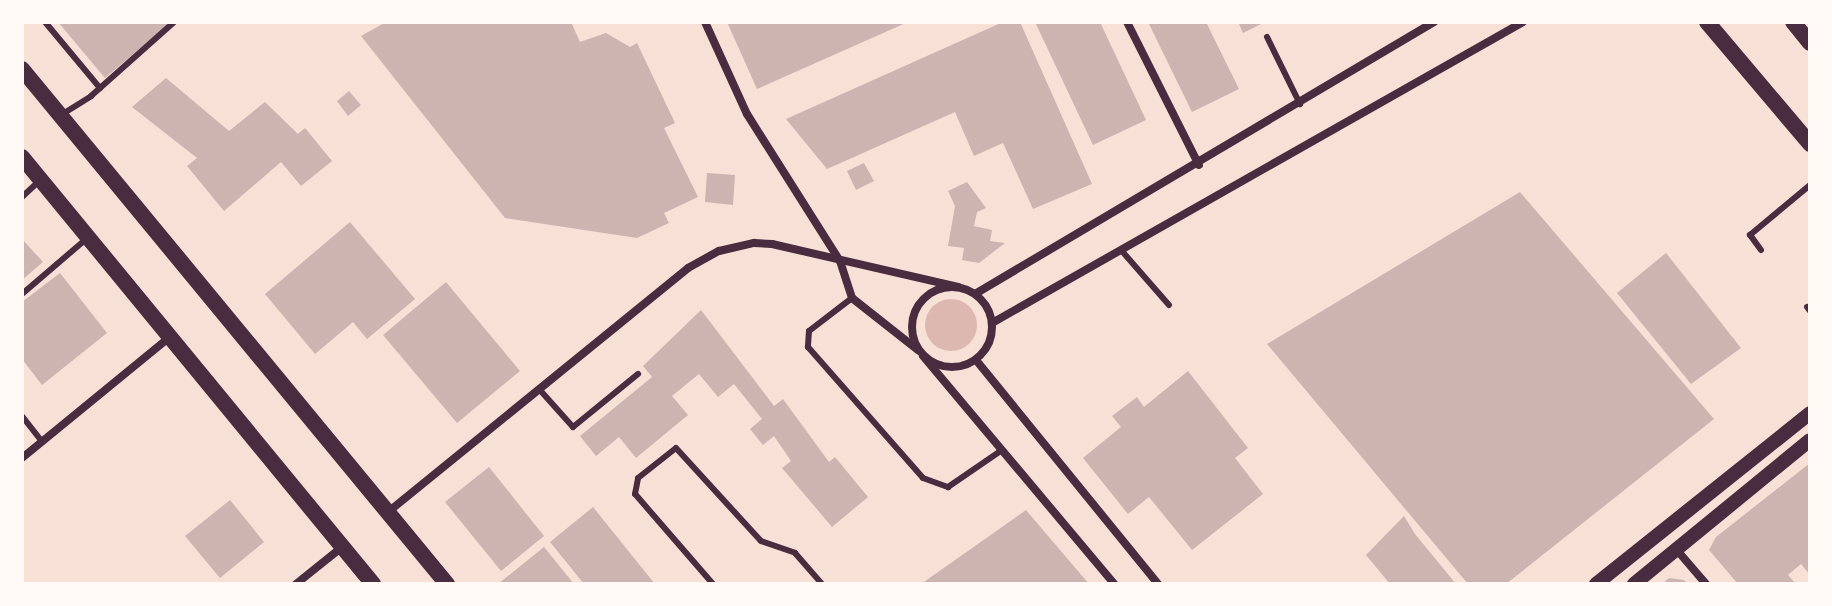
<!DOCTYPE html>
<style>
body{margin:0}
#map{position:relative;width:1832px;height:606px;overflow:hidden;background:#f7e1d7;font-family:"Roboto Condensed",sans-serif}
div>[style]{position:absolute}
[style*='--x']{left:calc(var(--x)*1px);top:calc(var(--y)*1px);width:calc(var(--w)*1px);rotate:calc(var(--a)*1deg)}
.water>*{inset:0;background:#dcb8b0}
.round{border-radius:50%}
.building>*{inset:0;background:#ccb4b1}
.service>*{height:6px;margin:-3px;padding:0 3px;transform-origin:3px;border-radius:3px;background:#4a2c40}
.minor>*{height:8px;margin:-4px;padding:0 4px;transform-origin:4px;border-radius:4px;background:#4a2c40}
.minor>.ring{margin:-4px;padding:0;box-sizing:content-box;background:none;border:8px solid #4a2c40;border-radius:50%}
.tertiary>*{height:14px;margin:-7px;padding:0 7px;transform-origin:7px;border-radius:7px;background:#4a2c40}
.secondary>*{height:16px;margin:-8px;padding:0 8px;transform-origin:8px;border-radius:8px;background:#4a2c40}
span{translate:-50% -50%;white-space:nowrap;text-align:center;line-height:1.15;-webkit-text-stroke:8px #fffaf5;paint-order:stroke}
.frame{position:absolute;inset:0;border:24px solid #fffaf5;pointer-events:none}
</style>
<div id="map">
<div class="water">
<div class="round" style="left:925px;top:299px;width:52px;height:52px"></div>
</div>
<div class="building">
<div style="clip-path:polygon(58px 22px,171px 22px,105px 78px)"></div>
<div style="clip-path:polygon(386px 22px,571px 22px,580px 42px,606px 33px,630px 47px,637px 43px,675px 123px,664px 128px,698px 197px,664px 213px,669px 223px,637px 238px,505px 218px,361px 36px)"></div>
<div style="clip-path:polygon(727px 22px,908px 22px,757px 89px)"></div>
<div style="clip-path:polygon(1003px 22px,1020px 22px,1092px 184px,1033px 209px,1003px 143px,974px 156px,955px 112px,827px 169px,786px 119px)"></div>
<div style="clip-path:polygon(1035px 22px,1100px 22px,1146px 120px,1093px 145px)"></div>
<div style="clip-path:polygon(1148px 22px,1206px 22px,1239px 89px,1192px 112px)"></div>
<div style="clip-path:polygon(1238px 22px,1265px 22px,1243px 33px)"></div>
<div style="clip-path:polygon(166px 78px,229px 131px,265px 102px,298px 134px,305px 128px,332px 161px,301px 186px,281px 162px,224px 211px,187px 166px,197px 158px,132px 107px)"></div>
<div style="clip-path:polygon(349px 91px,361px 105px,348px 116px,337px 101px)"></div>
<div style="clip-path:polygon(864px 163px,874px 181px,856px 190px,847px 171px)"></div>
<div style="clip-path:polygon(707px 173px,735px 175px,733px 205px,705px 202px)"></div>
<div style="clip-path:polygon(967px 182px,986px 208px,977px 212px,974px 226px,992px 230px,990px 241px,1005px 243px,979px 263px,962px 260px,964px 248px,948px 246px,955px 206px,948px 191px)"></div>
<div style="clip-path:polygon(1520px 192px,1714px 419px,1506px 584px,1468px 584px,1267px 344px)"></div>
<div style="clip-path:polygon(350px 222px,415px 299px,367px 339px,353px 322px,315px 354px,265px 294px)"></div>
<div style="clip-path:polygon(22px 239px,43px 262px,22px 280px)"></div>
<div style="clip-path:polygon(1666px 253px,1741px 348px,1691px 384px,1617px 293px)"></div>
<div style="clip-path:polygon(60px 273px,107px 333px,42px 385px,22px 359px,22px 302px)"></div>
<div style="clip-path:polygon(446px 282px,520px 371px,457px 423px,383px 335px)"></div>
<div style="clip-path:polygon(701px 310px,774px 406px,783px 399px,829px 462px,835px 457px,868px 497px,832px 527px,782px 468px,791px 461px,774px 436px,763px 445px,750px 429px,762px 419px,734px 384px,718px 397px,699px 374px,672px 396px,688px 415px,636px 458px,619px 437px,596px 456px,580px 436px,652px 377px,643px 366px)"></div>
<div style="clip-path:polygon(1188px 371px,1248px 448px,1235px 458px,1263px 494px,1192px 550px,1149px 497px,1128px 514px,1083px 458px,1121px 427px,1112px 416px,1137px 397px,1144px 407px)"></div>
<div style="clip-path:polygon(1810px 463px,1810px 575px,1801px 564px,1788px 575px,1796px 584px,1738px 584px,1709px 550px,1716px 537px)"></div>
<div style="clip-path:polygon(489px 467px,544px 536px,501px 571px,445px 502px)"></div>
<div style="clip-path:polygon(230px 500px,264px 542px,220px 578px,185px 536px)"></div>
<div style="clip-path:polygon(593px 507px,655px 584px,584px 584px,550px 542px)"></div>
<div style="clip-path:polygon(1026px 510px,1089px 584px,921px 584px)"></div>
<div style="clip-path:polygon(1404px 516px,1415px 534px,1456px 584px,1390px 584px,1366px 555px)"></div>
<div style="clip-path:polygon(544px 547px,574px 584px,498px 584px)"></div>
<div style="clip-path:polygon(1669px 578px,1684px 580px,1688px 584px,1662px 584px)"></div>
</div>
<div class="service">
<div style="--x:45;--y:22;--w:86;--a:50.2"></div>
<div style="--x:1267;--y:37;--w:75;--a:63.8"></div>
<div style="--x:61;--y:115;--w:36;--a:-32"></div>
<div style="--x:91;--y:96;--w:111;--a:-41.7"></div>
<div style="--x:22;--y:197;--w:22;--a:-43"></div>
<div style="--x:1121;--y:250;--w:73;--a:48.9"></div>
<div style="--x:1761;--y:250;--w:19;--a:-126"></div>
<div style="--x:1750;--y:235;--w:78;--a:-39.8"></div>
<div style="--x:22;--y:294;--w:83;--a:-40.6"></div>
<div style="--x:852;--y:298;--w:54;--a:142.5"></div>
<div style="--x:809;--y:331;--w:16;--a:94"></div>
<div style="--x:808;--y:347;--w:174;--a:48.7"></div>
<div style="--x:923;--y:478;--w:27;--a:20"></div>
<div style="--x:948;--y:487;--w:65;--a:-34.4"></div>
<div style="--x:1807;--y:307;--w:5;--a:53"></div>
<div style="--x:539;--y:389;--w:51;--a:48.2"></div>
<div style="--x:573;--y:427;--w:84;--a:-39.2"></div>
<div style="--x:22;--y:416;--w:33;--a:52"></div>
<div style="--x:713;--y:584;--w:119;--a:-130.9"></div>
<div style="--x:635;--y:494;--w:16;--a:-79"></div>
<div style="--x:638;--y:478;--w:48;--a:-38.3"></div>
<div style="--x:676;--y:448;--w:126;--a:47.6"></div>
<div style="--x:761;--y:541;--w:36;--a:19"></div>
<div style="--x:795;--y:553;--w:41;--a:48.9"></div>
</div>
<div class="minor">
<div style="--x:705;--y:22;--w:101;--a:65.5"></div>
<div style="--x:747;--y:114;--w:174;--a:57.7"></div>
<div style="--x:840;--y:261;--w:39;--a:72"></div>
<div style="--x:852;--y:298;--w:85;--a:38.3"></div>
<div style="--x:1127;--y:22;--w:160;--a:63.3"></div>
<div class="ring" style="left:912px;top:287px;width:72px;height:72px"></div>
<div style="--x:975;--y:294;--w:534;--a:-30.65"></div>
<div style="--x:992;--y:323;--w:610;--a:-29.55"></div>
<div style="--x:923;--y:356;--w:297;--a:50"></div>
<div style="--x:976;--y:360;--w:289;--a:50.9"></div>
<div style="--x:22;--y:458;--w:191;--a:-39.3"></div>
<div style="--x:388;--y:512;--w:387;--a:-39.1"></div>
<div style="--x:688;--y:268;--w:35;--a:-29"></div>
<div style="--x:719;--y:251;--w:36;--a:-13"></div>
<div style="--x:754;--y:243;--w:18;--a:3"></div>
<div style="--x:772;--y:244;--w:191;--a:13"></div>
<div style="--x:1676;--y:549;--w:46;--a:49.4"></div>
<div style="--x:296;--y:584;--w:59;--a:-38.8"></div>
</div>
<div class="tertiary">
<div style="--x:1596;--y:584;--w:274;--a:-38.6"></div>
<div style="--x:1634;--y:584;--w:227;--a:-39.3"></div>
</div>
<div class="secondary">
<div style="--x:1707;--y:22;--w:160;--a:49.8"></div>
<div style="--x:1793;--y:22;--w:27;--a:51"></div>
<div style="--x:22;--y:69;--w:668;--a:50.47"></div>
<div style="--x:22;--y:157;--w:553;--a:50.58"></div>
</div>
<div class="frame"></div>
</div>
